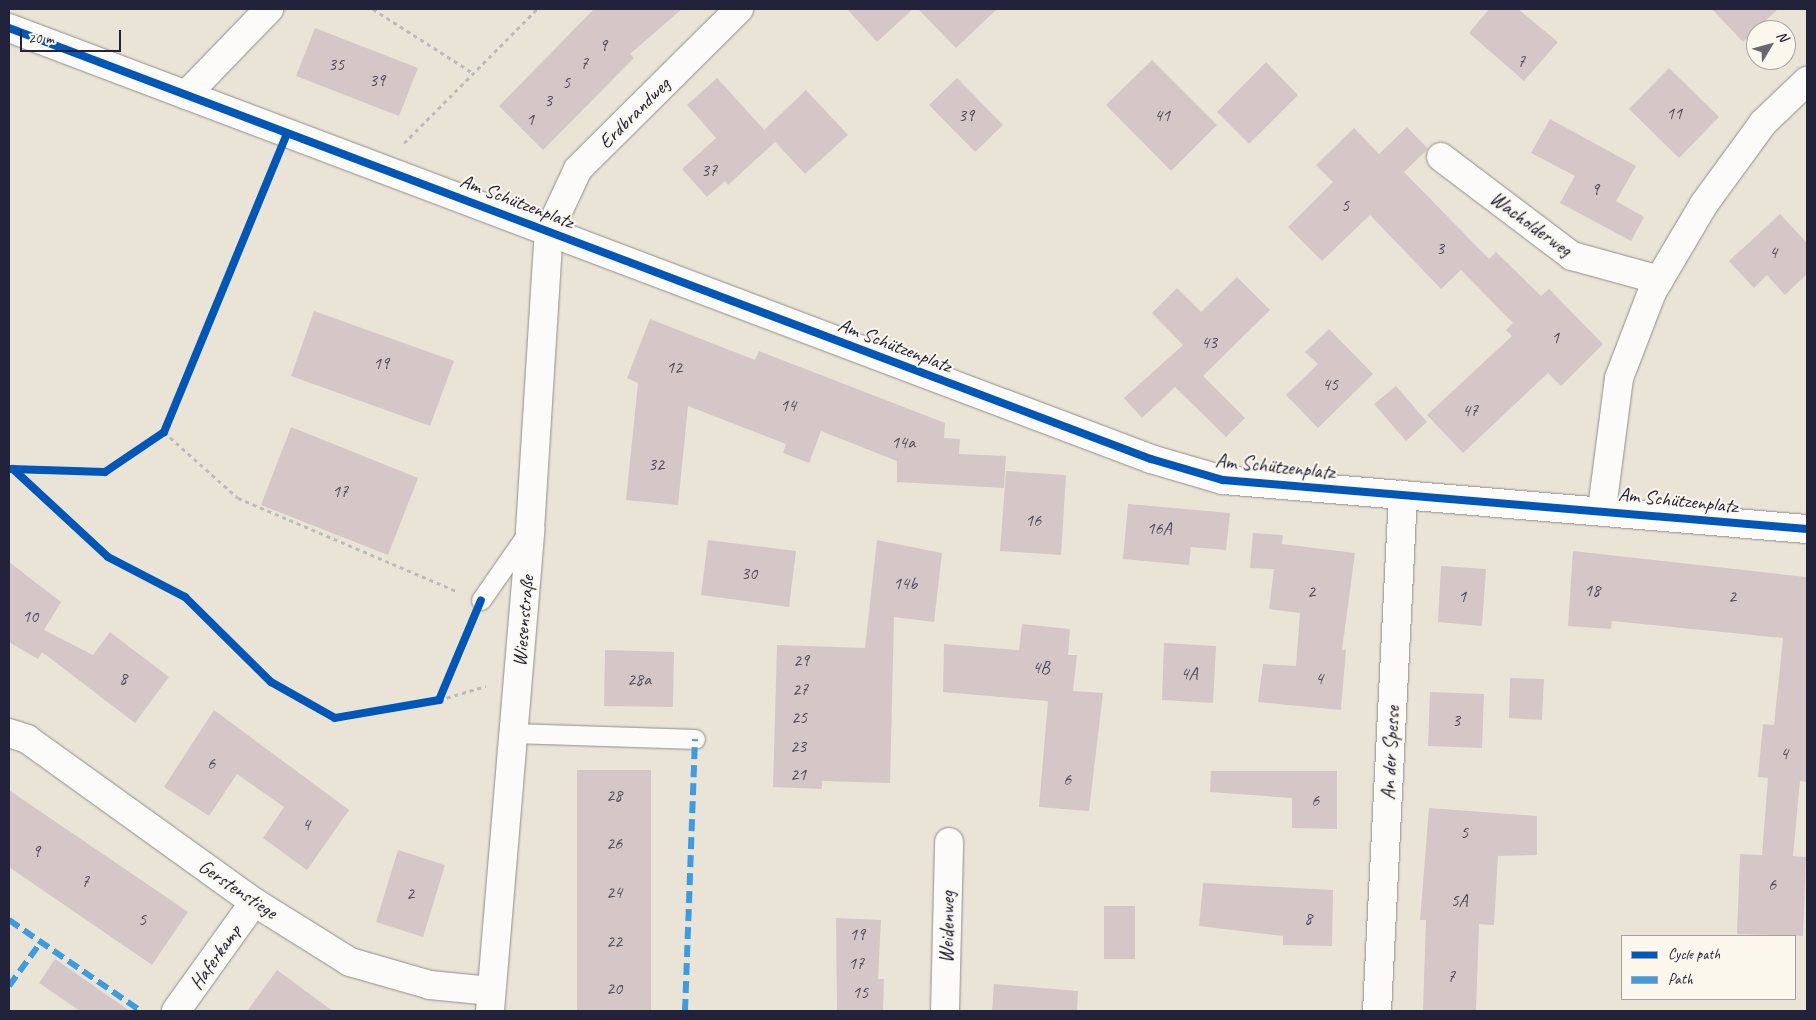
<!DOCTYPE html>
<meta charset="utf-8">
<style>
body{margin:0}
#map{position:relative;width:1816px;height:1020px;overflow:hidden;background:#eae4d7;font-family:Caveat,sans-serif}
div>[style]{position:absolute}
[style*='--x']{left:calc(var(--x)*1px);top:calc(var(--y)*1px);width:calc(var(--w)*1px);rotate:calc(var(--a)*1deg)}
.building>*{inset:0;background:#d5c7c7}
.path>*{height:3px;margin-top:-1.5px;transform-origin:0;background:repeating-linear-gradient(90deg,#bdbcbc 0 4px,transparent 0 8px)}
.roads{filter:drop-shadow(0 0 1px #908d8a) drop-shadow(0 0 1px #908d8a)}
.lane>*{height:19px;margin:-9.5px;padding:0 9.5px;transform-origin:9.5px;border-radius:9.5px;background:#fcfbf9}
.street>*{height:28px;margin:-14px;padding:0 14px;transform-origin:14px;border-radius:14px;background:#fcfbf9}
.quiet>*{height:6px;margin-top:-3px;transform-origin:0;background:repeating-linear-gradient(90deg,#3c9ce2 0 12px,transparent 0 18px)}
.cycleway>*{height:8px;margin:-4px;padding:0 4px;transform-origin:4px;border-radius:4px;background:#0057b8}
span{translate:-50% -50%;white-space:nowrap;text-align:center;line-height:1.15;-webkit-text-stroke:4px #fbf7ec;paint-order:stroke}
.number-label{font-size:18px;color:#4f4b5e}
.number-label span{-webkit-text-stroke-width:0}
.street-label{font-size:20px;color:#22223b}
.frame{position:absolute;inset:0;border:10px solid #22223b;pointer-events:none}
.legend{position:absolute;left:1621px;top:935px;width:175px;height:65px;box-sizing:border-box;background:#fbf7ec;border:1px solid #a4a2a5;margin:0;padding:6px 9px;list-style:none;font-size:15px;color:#22223b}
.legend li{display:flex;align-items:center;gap:10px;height:25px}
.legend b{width:25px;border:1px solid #a4a2a5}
.north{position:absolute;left:1746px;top:20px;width:50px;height:50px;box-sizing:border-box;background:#fbf7ec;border:1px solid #a4a2a5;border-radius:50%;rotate:53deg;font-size:14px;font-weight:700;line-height:20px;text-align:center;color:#22223b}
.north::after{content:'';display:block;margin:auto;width:18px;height:22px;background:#686672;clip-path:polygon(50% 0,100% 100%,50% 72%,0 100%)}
.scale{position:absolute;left:20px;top:30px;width:101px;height:22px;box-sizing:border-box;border:2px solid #22223b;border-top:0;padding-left:6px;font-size:15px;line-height:18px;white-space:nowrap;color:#22223b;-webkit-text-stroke:4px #fbf7ec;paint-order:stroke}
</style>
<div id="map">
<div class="building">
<div style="clip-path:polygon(594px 9px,682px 9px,630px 54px,634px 58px,543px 150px,499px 106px)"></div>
<div style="clip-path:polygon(847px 9px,913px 9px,877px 42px)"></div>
<div style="clip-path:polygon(918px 9px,997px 9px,956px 48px)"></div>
<div style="clip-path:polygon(1489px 9px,1518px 9px,1558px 42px,1524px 81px,1469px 33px)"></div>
<div style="clip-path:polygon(1712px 9px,1778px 9px,1743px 42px)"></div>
<div style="clip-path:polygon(315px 28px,418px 68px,399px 116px,296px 76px)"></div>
<div style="clip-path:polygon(1152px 60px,1217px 125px,1171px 171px,1106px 105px)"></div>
<div style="clip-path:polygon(1266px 62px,1298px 95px,1249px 144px,1217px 112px)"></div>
<div style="clip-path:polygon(1669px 68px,1719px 117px,1679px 158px,1629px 109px)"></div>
<div style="clip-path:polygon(717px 78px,775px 142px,728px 185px,725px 181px,707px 197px,682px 169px,716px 138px,687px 105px)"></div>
<div style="clip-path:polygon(957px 78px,1003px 125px,975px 152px,929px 105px)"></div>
<div style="clip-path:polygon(806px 90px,848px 135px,805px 174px,764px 130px)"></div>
<div style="clip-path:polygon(1550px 119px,1636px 166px,1616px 201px,1644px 217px,1631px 241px,1560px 203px,1575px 176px,1531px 153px)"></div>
<div style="clip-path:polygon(1407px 127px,1428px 149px,1404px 172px,1489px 259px,1496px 252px,1541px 296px,1549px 289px,1603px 344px,1561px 386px,1548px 373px,1463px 453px,1427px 415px,1512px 336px,1506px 330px,1513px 323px,1461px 270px,1441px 289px,1370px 215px,1322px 261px,1288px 227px,1333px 182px,1316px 165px,1354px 128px,1379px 154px)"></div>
<div style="clip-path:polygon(1780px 214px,1807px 243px,1807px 274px,1785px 295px,1767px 275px,1754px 288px,1729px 261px)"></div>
<div style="clip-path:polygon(1237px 277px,1270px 310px,1203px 376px,1245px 418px,1226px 437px,1175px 387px,1142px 418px,1124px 398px,1183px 345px,1152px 313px,1177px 288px,1201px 312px)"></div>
<div style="clip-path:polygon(314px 311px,454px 361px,430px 426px,291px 376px)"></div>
<div style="clip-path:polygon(650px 319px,755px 360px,759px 351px,945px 423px,944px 438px,960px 439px,959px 454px,1006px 456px,1004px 488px,897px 482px,897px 461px,821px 431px,809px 463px,783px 453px,786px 444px,688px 406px,678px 505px,626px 500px,638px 383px,627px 378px)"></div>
<div style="clip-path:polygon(1329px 329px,1373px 374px,1318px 428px,1286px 395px,1318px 364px,1305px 352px)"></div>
<div style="clip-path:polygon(1396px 386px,1427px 422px,1406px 441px,1374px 404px)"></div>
<div style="clip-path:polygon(291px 427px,418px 478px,388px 555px,261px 505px)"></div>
<div style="clip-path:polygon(1006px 471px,1066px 475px,1061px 555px,1000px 551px)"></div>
<div style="clip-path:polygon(1128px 504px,1230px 513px,1226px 550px,1191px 547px,1189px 565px,1123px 559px)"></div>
<div style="clip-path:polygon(1253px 533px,1283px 535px,1282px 544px,1355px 553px,1342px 650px,1346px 650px,1341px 710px,1258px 702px,1263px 664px,1296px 666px,1300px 613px,1269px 609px,1274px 569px,1250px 568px)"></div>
<div style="clip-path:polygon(708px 540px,796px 551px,789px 607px,701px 595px)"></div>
<div style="clip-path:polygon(877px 540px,942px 553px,934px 622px,894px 617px,890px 783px,822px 781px,822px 789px,773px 787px,777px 645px,865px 648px)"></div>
<div style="clip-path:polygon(1573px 551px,1806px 577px,1807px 782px,1800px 781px,1793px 856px,1806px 857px,1803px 936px,1737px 934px,1740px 854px,1762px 855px,1768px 778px,1758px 777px,1763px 724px,1774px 725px,1783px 638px,1612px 621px,1611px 629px,1568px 626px)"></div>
<div style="clip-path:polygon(9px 562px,61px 602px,44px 630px,93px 655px,110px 632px,169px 677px,135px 723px,42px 652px,38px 659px,9px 642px)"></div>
<div style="clip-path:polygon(1441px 566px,1486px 569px,1482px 626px,1438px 622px)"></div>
<div style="clip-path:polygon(1022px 624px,1070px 629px,1068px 655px,1077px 655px,1073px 691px,1103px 693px,1089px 811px,1039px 807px,1048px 701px,943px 692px,944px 644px,1019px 650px)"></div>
<div style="clip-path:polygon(1164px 643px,1216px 646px,1213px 703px,1162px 700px)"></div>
<div style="clip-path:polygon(605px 650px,674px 652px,673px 707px,604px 706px)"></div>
<div style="clip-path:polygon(1510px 678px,1544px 679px,1542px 720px,1509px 718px)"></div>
<div style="clip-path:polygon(1430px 692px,1484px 694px,1482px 748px,1428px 746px)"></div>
<div style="clip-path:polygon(214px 710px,349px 810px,307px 870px,263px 838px,284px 807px,237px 774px,209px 816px,164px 787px)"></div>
<div style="clip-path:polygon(577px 770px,651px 770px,651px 1011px,577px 1011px)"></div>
<div style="clip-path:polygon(1211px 771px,1337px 771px,1337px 829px,1292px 828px,1292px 798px,1210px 792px)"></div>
<div style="clip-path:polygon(9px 790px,188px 912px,152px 965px,9px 867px)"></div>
<div style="clip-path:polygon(1429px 808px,1537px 816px,1537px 855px,1498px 856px,1494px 925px,1479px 924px,1476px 1011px,1423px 1011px,1426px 920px,1420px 920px)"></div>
<div style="clip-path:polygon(398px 850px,445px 865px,423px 937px,376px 922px)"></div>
<div style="clip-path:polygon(1203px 883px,1333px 890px,1332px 946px,1283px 945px,1283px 936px,1199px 926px)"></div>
<div style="clip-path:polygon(1104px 906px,1135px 906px,1135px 959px,1104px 959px)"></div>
<div style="clip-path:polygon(836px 918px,881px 920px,878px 979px,884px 979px,883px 1011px,837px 1011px)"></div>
<div style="clip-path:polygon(55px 959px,130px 1011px,80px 1011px,39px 983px)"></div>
<div style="clip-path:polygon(277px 970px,333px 1011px,247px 1011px)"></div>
<div style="clip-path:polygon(994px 984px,1078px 991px,1077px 1011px,992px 1011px)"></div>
</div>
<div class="path">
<div style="--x:373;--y:9;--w:119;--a:32.6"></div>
<div style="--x:404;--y:143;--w:189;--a:-45.2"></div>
<div style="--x:164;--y:432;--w:99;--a:41.7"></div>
<div style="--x:238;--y:498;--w:237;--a:23.1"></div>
<div style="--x:439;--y:700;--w:49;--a:-16.6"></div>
</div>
<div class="roads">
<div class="lane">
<div style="--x:481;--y:600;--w:84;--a:-55.2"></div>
<div style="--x:514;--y:733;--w:181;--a:1.9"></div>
</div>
<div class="street">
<div style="--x:9;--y:28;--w:1221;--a:20.68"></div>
<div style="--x:1151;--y:459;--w:75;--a:16.3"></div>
<div style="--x:1223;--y:480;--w:586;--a:4.8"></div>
<div style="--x:186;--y:95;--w:120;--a:-46"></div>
<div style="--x:1441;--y:157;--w:164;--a:37.1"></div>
<div style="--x:1572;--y:256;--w:90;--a:15.4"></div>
<div style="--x:1602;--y:509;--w:132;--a:-82.6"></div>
<div style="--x:1619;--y:378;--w:92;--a:-69"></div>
<div style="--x:1652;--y:292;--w:102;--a:-59.4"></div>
<div style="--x:1704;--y:204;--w:100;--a:-53.9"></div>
<div style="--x:1763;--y:123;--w:61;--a:-43.7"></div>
<div style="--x:9;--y:733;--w:19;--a:18"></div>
<div style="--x:27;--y:739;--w:279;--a:35.7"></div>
<div style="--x:254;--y:902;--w:113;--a:32"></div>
<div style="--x:350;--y:962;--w:83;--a:16"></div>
<div style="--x:430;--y:985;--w:61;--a:5.6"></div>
<div style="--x:176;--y:1011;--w:134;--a:-54.4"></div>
<div style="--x:490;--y:1011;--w:483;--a:-85.2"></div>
<div style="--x:530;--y:530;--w:300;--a:-86.4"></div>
<div style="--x:549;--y:231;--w:68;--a:-64.9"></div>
<div style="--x:578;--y:169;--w:227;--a:-44.8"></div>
<div style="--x:945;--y:1011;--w:169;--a:-88.6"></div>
<div style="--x:1377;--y:1011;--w:517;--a:-87.12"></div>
</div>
</div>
<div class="quiet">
<div style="--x:9;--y:920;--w:160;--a:34.6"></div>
<div style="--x:9;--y:986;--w:54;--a:-54"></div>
<div style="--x:685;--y:1011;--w:272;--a:-87.9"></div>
</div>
<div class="cycleway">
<div style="--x:9;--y:28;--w:1221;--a:20.68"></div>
<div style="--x:1151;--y:459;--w:75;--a:16.3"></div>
<div style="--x:1223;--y:480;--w:586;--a:4.8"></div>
<div style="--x:11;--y:469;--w:94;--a:1.8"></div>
<div style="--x:105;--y:472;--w:71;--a:-34.1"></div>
<div style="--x:164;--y:432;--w:323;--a:-67.6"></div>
<div style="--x:13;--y:469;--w:129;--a:42.8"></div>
<div style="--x:108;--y:557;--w:87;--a:27.5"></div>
<div style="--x:185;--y:597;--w:121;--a:44.7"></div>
<div style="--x:271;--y:682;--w:73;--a:29.4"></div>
<div style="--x:335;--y:718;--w:106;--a:-9.8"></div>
<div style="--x:439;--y:700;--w:108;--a:-67.2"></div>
</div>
<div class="number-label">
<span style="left:603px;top:45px">9</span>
<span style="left:1521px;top:61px">7</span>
<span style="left:584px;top:63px">7</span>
<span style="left:336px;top:64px">35</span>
<span style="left:377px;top:80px">39</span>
<span style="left:566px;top:82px">5</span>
<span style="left:548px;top:100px">3</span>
<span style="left:1674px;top:113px">11</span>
<span style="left:966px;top:115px">39</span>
<span style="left:1162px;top:115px">41</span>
<span style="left:530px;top:119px">1</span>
<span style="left:709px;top:170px">37</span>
<span style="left:1595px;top:189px">9</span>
<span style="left:1345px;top:205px">5</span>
<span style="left:1440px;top:248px">3</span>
<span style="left:1773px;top:252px">4</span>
<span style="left:1555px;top:337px">1</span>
<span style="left:1209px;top:342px">43</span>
<span style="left:381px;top:363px">19</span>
<span style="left:674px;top:367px">12</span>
<span style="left:1330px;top:384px">45</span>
<span style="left:788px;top:405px">14</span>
<span style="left:1470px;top:410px">47</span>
<span style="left:903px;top:442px">14a</span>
<span style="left:656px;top:464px">32</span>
<span style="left:340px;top:491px">17</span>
<span style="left:1033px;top:520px">16</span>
<span style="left:1159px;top:528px">16A</span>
<span style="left:749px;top:573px">30</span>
<span style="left:905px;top:583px">14b</span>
<span style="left:1592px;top:590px">18</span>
<span style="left:1311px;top:591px">2</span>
<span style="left:1462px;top:596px">1</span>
<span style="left:1732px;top:596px">2</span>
<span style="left:30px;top:616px">10</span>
<span style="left:801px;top:660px">29</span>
<span style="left:1041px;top:667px">4B</span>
<span style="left:1189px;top:673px">4A</span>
<span style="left:123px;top:678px">8</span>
<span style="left:1319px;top:678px">4</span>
<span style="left:639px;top:679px">28a</span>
<span style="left:800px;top:689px">27</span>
<span style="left:799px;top:717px">25</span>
<span style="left:1456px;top:720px">3</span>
<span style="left:798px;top:746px">23</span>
<span style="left:1784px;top:753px">4</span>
<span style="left:211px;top:763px">6</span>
<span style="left:798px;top:774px">21</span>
<span style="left:1067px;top:779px">6</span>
<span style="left:614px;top:795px">28</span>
<span style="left:1315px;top:800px">6</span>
<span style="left:306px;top:824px">4</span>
<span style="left:1464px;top:832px">5</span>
<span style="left:614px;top:843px">26</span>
<span style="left:36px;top:851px">9</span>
<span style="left:85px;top:881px">7</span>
<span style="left:1772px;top:884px">6</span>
<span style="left:614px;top:892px">24</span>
<span style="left:410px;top:893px">2</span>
<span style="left:1459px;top:900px">5A</span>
<span style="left:1308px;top:918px">8</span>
<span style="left:142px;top:919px">5</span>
<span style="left:857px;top:934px">19</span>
<span style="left:614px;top:941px">22</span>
<span style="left:856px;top:963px">17</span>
<span style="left:1451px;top:976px">7</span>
<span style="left:614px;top:988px">20</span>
<span style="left:860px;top:992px">15</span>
</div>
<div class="street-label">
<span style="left:634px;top:113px;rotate:-45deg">Erdbrandweg</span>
<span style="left:517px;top:201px;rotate:21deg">Am Schützenplatz</span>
<span style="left:1531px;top:224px;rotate:36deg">Wacholderweg</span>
<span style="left:895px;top:345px;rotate:21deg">Am Schützenplatz</span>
<span style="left:1275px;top:466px;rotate:6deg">Am Schützenplatz</span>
<span style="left:1678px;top:500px;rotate:6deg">Am Schützenplatz</span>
<span style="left:523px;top:621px;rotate:-85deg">Wiesenstraße</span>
<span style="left:1390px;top:753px;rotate:-87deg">An der Spesse</span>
<span style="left:238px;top:889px;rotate:34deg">Gerstenstiege</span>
<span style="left:947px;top:927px;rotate:-89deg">Weidenweg</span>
<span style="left:215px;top:957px;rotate:-55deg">Haferkamp</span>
</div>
<div class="frame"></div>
<ul class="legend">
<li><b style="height:6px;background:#0057b8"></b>Cycle path</li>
<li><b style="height:6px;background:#3c9ce2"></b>Path</li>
</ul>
<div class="north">N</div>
<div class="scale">20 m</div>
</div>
